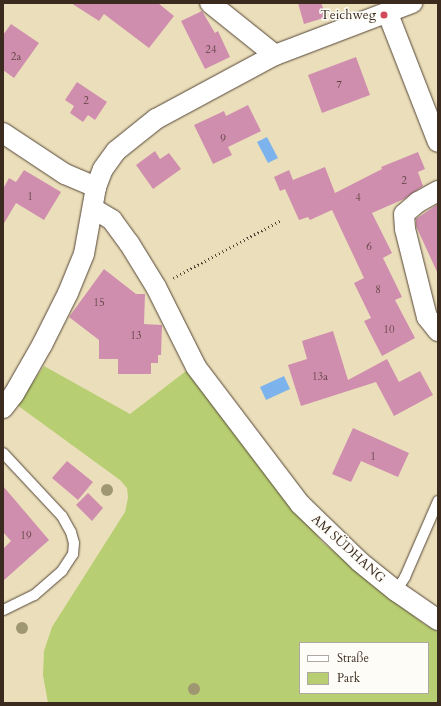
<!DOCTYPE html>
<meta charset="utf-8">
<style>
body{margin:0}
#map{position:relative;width:441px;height:706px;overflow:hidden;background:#ebdfbb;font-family:Cardo,serif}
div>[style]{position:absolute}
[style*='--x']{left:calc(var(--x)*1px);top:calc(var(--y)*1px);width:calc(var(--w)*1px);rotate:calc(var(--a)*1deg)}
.green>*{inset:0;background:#b8ce72}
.water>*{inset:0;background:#7db3ec}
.building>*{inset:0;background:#d08eae}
.path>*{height:2.5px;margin-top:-1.25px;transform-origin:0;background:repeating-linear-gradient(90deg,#554536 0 1px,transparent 0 4px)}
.roads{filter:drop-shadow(0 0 1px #554536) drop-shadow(0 0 1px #554536)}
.lane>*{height:10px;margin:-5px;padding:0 5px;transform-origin:5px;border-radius:5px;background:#fff}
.street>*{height:20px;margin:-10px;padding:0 10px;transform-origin:10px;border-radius:10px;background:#fff}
.trees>*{width:12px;height:12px;margin:-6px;border-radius:50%;background:#9f9672}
.dots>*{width:11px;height:11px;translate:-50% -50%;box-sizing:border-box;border:2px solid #fdfcf7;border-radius:50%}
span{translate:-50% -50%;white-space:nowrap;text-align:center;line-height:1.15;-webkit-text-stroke:3px #fdfcf7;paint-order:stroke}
.number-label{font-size:11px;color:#604342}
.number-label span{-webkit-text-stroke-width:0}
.poi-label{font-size:13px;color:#3b2a1e}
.right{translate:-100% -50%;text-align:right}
.street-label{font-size:13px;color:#3b2a1e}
.frame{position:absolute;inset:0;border:4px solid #3b2a1e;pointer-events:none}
.legend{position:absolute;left:299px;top:642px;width:130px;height:52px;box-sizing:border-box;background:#fdfcf7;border:1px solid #afa8a0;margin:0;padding:5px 7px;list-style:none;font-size:12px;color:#3b2a1e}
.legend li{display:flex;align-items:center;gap:8px;height:20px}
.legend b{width:20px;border:1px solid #afa8a0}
</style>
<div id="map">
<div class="green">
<div style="clip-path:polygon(evenodd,44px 366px,130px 414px,190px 368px,322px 542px,424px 624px,438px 632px,438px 703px,48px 703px,43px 675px,44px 651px,52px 627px,125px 512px,128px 498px,127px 488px,120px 480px,17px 405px,44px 366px,300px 643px,428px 643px,428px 693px,300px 693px,300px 643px)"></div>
</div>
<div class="water">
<div style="clip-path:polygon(267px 137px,278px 158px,268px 163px,257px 142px)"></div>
<div style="clip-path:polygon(284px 376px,290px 389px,266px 400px,260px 387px)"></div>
</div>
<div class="building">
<div style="clip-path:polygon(71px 3px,158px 3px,174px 16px,149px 48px,104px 14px,99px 21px)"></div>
<div style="clip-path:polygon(298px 3px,321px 3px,327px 17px,304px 24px)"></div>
<div style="clip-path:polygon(202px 11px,215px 33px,218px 31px,230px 57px,205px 69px,181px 21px)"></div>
<div style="clip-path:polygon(11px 24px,39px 43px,14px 78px,3px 70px,3px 35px)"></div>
<div style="clip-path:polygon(356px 57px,370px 95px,322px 113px,308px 75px)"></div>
<div style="clip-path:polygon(77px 82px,107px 102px,95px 120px,88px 115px,83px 122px,70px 113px,74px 106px,65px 100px)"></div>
<div style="clip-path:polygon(248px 105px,261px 131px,228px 147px,232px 155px,213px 164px,194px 125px,224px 111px,226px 116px)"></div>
<div style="clip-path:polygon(155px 151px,160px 159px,169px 153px,181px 169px,153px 189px,136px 165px)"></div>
<div style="clip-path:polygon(418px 152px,425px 169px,418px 172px,423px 186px,404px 199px,372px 213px,392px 253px,383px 258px,402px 297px,395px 300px,415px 338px,382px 356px,364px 321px,371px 318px,354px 283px,364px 278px,332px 210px,310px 220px,308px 217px,299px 220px,285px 189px,280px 191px,274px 177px,289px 170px,293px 180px,325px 167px,335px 193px,382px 169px,381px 167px)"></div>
<div style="clip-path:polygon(24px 170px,61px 192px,44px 220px,16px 203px,3px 225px,3px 189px,9px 178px,16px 182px)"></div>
<div style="clip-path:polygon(438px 204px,438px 274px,416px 226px,416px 219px)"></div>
<div style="clip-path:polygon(104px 269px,136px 294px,145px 294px,144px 324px,162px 325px,161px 355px,158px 355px,158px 363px,151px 363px,151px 374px,118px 374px,118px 359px,99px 359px,99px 340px,69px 317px)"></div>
<div style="clip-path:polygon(333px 331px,348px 380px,387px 359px,399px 382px,420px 371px,433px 395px,394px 416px,376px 382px,301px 406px,288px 365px,307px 359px,302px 341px)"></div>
<div style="clip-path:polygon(353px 428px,409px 453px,398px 477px,361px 461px,351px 482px,332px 474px)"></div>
<div style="clip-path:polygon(67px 461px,93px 482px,78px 500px,52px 478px)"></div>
<div style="clip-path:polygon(3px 486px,49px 540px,3px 581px,3px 549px,11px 541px,3px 532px)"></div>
<div style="clip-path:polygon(88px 493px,103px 508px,92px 521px,76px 505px)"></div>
</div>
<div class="path">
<div style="--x:173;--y:278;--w:123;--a:-28.2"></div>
</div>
<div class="roads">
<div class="lane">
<div style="--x:3;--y:453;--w:86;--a:46.9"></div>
<div style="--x:62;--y:516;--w:18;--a:61"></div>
<div style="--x:71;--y:532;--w:11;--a:75"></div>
<div style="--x:74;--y:543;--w:11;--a:95"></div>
<div style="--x:73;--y:554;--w:20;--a:123"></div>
<div style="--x:62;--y:571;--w:37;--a:139"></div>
<div style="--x:34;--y:595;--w:34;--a:154"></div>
<div style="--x:396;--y:591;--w:17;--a:-57"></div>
<div style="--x:405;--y:577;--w:83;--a:-66.5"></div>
</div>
<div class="street">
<div style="--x:210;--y:3;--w:83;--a:38.7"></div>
<div style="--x:388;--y:14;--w:137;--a:68.7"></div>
<div style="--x:3;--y:133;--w:74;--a:33.5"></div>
<div style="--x:65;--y:174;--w:34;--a:23"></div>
<div style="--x:438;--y:191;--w:23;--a:151"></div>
<div style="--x:418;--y:202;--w:18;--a:139"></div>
<div style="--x:404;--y:214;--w:15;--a:86"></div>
<div style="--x:405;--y:229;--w:91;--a:76"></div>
<div style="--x:427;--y:317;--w:18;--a:52"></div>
<div style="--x:94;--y:209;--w:21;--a:31"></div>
<div style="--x:112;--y:220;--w:29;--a:54"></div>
<div style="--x:129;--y:243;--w:52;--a:58.5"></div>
<div style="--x:156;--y:287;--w:89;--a:63.4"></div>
<div style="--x:196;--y:367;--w:172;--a:52.8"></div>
<div style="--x:300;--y:504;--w:83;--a:44"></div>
<div style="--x:360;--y:562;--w:46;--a:38.9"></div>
<div style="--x:396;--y:591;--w:51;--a:34.6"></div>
<div style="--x:3;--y:408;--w:18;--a:-52"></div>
<div style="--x:14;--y:394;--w:56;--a:-60.3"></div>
<div style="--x:42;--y:345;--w:58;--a:-63.4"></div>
<div style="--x:68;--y:293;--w:42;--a:-67.7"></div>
<div style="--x:84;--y:254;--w:68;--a:-79.8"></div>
<div style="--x:96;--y:187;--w:19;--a:-69"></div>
<div style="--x:103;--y:169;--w:22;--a:-54"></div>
<div style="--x:116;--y:151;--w:51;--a:-38.7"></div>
<div style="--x:156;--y:119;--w:135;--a:-28.3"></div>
<div style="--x:275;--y:55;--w:147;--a:-20.8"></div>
</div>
</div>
<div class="trees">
<div style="left:107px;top:490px"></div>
<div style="left:22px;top:628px"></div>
<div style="left:194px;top:689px"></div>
</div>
<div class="dots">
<div style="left:384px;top:15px;background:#d1495b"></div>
</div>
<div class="number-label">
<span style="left:211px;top:50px">24</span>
<span style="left:16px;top:57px">2a</span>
<span style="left:339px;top:85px">7</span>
<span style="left:86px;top:101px">2</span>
<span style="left:223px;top:139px">9</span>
<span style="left:404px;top:181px">2</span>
<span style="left:30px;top:197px">1</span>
<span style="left:358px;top:198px">4</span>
<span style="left:369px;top:247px">6</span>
<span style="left:378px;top:290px">8</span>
<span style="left:99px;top:303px">15</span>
<span style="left:389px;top:330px">10</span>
<span style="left:136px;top:336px">13</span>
<span style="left:320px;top:377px">13a</span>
<span style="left:373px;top:457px">1</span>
<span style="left:26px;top:536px">19</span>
</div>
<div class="poi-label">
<span class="right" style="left:376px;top:15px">Teichweg</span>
</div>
<div class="street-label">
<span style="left:348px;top:549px;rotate:42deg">AM SÜDHANG</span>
</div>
<div class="frame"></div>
<ul class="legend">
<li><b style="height:5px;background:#fff"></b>Straße</li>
<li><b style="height:11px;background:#b8ce72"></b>Park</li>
</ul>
</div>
